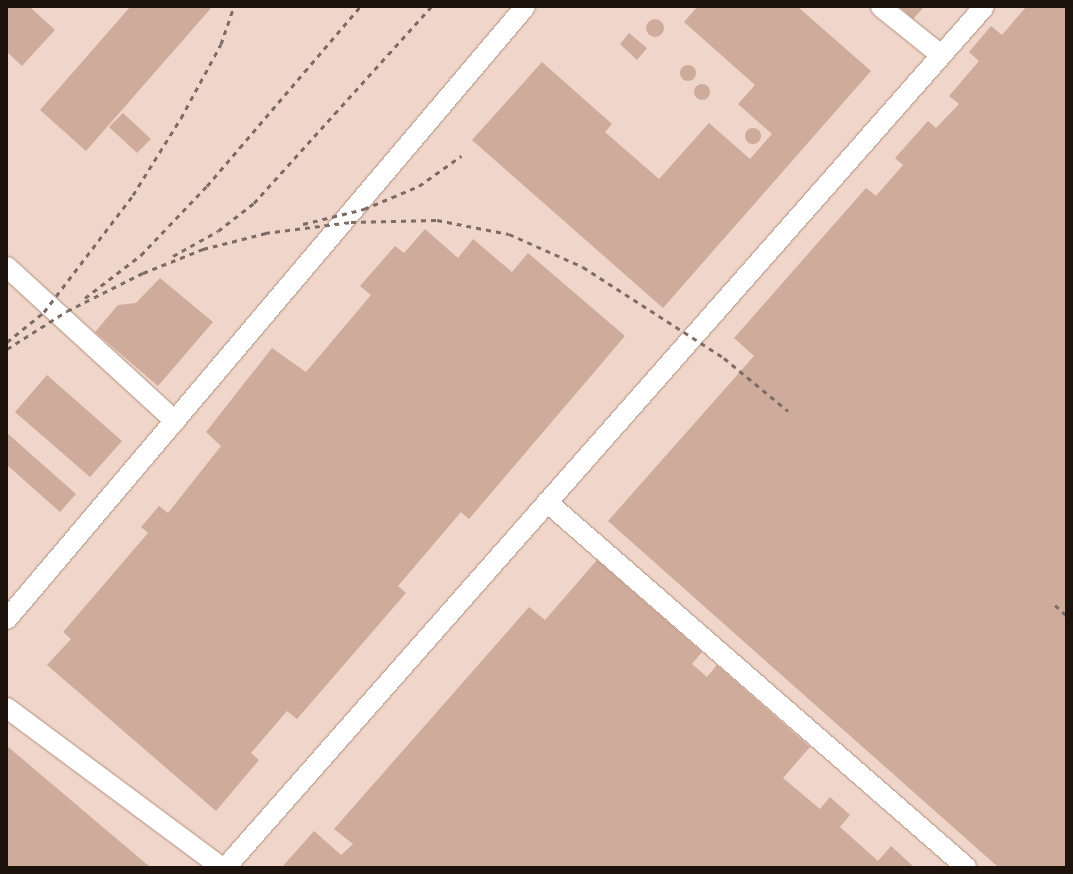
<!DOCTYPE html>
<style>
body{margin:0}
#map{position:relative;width:1073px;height:874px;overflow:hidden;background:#fee7de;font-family:"Alegreya Sans",sans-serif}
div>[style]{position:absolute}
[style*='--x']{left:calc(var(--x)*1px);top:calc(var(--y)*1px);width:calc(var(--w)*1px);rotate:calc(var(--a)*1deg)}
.built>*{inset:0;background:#f0d6ca}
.building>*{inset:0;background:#ceab9b}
.round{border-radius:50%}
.roads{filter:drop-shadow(0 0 1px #b08e7f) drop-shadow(0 0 1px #b08e7f)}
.minor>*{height:20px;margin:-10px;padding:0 10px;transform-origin:10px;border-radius:10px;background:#fff}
.rail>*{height:3px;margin-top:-1.5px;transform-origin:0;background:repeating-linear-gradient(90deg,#7c6c65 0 5px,transparent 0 10px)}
span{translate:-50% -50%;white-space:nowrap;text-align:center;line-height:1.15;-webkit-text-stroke:3px #fee7de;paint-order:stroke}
.frame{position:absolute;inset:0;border:8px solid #1e120d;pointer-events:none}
</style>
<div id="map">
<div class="built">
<div style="clip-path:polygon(7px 7px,1066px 7px,1066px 867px,7px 867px)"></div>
</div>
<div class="building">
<div style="clip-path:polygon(7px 7px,30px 7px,55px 30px,22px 66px,7px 52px)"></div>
<div style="clip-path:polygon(130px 7px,212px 7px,86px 151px,40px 110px)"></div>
<div style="clip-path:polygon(697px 7px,798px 7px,871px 71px,663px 308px,472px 140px,542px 62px,612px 124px,605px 132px,659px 179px,709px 123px,750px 159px,772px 134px,738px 104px,755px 85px,684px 22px)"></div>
<div style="clip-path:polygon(900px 7px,924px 7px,913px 19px)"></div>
<div style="clip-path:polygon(1026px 7px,1066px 7px,1066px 867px,998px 867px,608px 521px,754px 356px,734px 338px,866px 188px,876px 196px,903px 165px,895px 158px,928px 121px,936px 128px,959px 104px,949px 96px,979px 61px,969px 52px,991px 26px,1002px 35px)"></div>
<div class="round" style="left:646px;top:19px;width:18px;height:18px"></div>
<div style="clip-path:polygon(629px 33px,647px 48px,637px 60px,620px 44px)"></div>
<div class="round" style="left:680px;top:65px;width:16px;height:16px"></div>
<div class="round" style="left:694px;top:84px;width:16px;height:16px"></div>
<div style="clip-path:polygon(123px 113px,151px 139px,137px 153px,109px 127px)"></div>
<div class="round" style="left:745px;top:128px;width:16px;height:16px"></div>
<div style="clip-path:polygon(425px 229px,458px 258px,473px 239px,512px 272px,528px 253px,625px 336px,469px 519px,461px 512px,398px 586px,406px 593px,297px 719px,287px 711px,251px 753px,259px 760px,216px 811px,47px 665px,71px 639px,63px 632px,148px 533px,141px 527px,159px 506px,168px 513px,221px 446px,206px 432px,272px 348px,306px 372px,371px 295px,360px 286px,395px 246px,404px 253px)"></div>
<div style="clip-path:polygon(160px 278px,213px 322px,158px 386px,95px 332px,118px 305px,136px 303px)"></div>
<div style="clip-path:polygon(47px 375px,122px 441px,90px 477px,15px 412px)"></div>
<div style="clip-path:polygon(7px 433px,76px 494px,60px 512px,7px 465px)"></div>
<div style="clip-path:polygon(597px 560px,702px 652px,692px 664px,707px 677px,717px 665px,810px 747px,783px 778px,820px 809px,830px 797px,850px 815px,840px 827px,878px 861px,891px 846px,914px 867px,282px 867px,314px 831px,341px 855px,353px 844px,334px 829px,529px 607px,545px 620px)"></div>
<div style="clip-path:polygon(7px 746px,150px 867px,7px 867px)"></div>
</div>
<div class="roads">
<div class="minor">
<div style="--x:881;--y:7;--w:77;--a:38.7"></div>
<div style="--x:7;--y:267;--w:228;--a:42.5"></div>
<div style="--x:547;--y:502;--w:556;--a:41.06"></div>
<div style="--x:7;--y:619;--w:802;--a:-49.76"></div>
<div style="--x:7;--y:708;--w:267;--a:36.6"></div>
<div style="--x:226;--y:867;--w:1146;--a:-48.61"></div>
</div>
</div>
<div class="rail">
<div style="--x:303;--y:224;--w:63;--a:-13.8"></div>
<div style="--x:364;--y:209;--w:60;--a:-22.7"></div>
<div style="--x:419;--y:186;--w:52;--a:-35.5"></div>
<div style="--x:265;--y:233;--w:87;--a:-7.3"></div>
<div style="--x:351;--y:222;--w:86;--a:-1.3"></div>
<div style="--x:437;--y:220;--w:73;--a:11"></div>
<div style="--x:509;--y:234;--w:81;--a:24"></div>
<div style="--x:583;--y:267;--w:168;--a:32.8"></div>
<div style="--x:724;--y:358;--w:83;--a:39.6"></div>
<div style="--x:173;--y:256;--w:51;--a:-29.1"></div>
<div style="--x:218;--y:231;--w:46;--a:-37.9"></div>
<div style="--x:254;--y:203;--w:264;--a:-47.9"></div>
<div style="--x:85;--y:298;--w:71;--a:-37.5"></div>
<div style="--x:141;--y:255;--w:95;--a:-46.3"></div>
<div style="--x:207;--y:186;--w:235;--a:-49.5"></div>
<div style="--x:7;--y:342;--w:48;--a:-39"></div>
<div style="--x:44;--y:312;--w:147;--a:-52.7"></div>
<div style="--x:133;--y:195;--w:91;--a:-58.1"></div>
<div style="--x:181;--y:118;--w:84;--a:-61.6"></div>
<div style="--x:221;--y:44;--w:39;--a:-71"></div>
<div style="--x:7;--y:349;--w:71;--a:-32.3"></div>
<div style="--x:67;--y:311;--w:85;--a:-26.6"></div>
<div style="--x:143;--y:273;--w:65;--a:-21.8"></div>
<div style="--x:203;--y:249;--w:69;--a:-14.2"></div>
<div style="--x:1055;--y:605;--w:15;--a:42"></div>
</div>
<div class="frame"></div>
</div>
